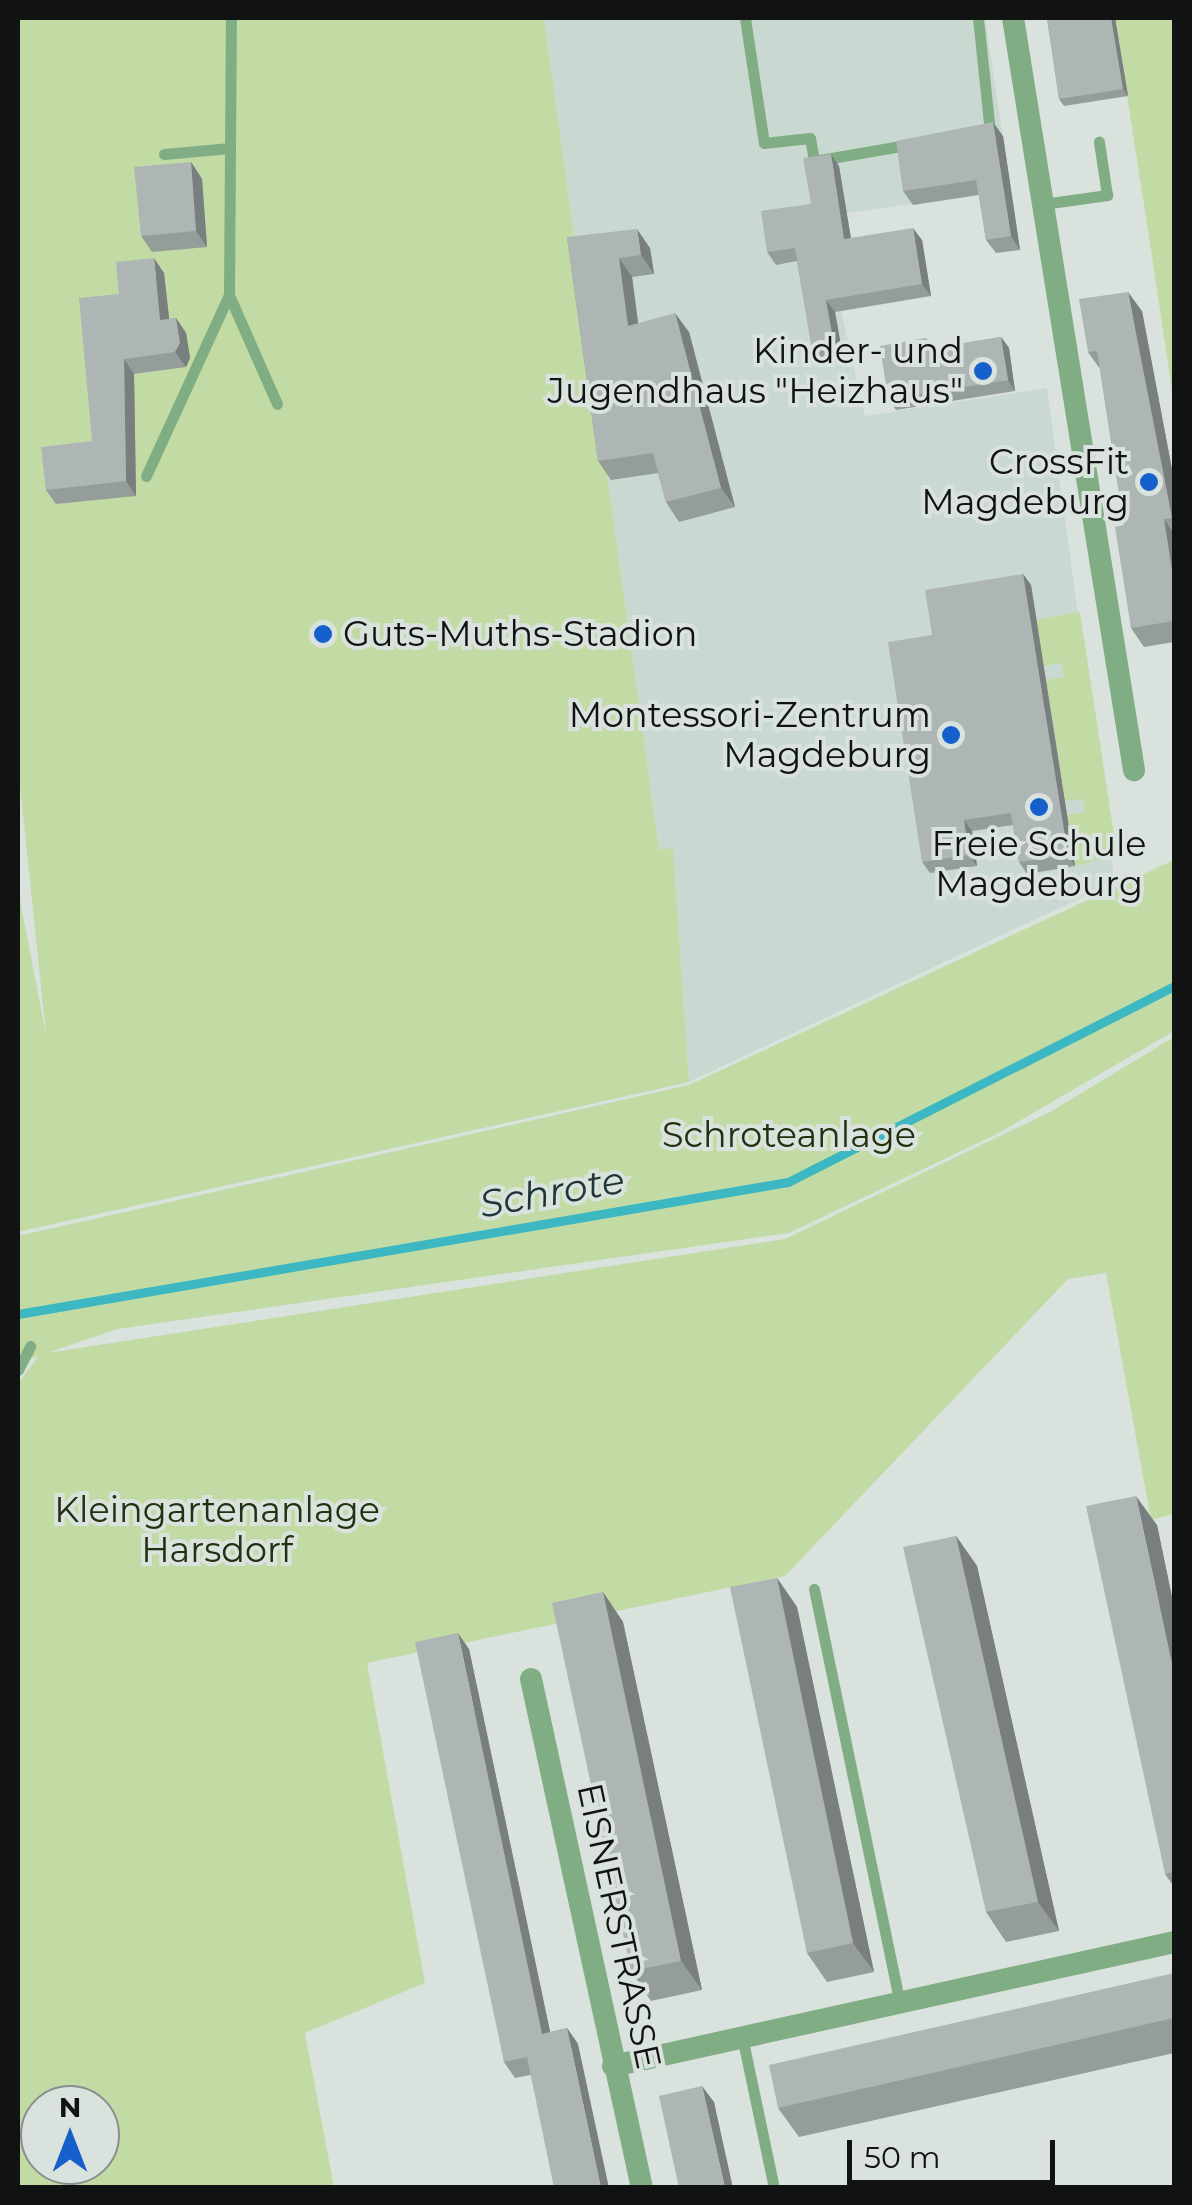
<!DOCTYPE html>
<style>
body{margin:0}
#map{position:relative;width:1192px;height:2205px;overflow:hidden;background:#dae2de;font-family:Montserrat,sans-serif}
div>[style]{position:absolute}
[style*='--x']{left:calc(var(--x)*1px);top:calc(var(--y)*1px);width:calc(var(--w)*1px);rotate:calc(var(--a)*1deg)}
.built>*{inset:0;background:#c9d9d1}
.green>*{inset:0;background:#c2dba5}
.stream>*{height:9px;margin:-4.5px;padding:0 4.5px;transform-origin:4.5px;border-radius:4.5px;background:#3db8c2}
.service>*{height:11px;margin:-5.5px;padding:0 5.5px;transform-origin:5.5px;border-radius:5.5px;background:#81ad84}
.minor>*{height:22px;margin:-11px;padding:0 11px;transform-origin:11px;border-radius:11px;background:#81ad84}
.wall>*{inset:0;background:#959d9b}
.shaded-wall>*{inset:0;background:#797f7e}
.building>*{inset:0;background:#adb6b4}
.dots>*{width:28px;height:28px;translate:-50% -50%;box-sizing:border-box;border:5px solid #dae2de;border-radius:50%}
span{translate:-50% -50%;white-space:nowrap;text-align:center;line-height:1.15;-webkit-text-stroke:8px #dae2de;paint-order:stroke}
.poi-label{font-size:35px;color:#101311}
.right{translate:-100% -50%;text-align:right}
.left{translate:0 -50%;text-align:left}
.park-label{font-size:35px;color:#233010}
.street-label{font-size:35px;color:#101311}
.water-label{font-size:38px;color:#1f3436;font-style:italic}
.frame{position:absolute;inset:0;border:20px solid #101311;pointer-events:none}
.north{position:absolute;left:20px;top:2085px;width:100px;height:100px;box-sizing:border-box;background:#dae2de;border:2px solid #898f8c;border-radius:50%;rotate:0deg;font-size:28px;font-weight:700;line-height:40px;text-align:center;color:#101311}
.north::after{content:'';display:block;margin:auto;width:35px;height:45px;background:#1560cb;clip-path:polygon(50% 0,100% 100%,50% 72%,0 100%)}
.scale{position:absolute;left:847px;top:2140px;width:208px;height:45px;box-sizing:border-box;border:5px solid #101311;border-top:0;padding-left:12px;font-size:30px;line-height:35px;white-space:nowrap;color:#101311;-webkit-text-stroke:8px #dae2de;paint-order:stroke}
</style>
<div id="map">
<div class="built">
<div style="clip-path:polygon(544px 18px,985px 18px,1011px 190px,820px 217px,865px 416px,1047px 388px,1113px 869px,1115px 882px,689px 1082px,673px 849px,659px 850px)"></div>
</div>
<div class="green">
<div style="clip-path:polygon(18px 18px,544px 18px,659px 850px,673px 848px,689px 1082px,18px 1232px,18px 889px,46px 1035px,18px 766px)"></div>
<div style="clip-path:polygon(1115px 18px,1174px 18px,1174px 404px,1151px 250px)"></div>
<div style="clip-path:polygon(1080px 612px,1117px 854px,1075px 866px,1067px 815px,1085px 812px,1083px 799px,1065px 801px,1046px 680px,1064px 677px,1062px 663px,1044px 666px,1036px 620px)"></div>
<div style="clip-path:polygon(1174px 860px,1174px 1031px,997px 1134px,789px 1233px,117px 1329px,18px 1363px,18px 1236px,689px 1085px)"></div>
<div style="clip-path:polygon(evenodd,1174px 1037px,1174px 1514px,1151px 1520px,1106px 1273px,1068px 1279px,785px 1576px,367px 1663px,425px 1983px,305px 2033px,334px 2187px,18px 2187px,18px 1384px,40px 1354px,785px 1239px,1050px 1112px,1174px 1037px,40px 2105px,100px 2105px,100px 2165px,40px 2165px,40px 2105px)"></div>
</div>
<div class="stream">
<div style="--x:18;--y:1314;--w:781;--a:-9.73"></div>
<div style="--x:788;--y:1182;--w:433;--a:-26.9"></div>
</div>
<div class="service">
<div style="--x:745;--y:18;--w:126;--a:81.4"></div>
<div style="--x:764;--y:143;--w:46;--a:-6.2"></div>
<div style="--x:810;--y:138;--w:23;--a:80"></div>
<div style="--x:814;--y:161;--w:94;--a:-9.8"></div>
<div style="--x:978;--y:18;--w:115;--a:84"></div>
<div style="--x:164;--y:154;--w:66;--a:-5.2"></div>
<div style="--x:1043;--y:204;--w:65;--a:-8"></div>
<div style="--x:1107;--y:195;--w:54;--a:-98.6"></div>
<div style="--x:229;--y:295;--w:119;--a:66.2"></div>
<div style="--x:146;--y:476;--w:199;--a:-65.4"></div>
<div style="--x:229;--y:295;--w:277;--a:-89.6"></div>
<div style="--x:18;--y:1370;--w:27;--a:-63"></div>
<div style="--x:814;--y:1589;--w:425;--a:78.3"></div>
<div style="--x:743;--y:2041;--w:150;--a:78.1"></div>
</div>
<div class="minor">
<div style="--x:1013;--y:18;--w:762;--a:80.86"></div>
<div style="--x:531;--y:1679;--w:521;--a:77.7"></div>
<div style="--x:613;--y:2066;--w:575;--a:-12.46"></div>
</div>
<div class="wall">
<div style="clip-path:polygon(1047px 18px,1115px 18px,1128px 96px,1064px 106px,1059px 99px)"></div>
<div style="clip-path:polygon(1003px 136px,1020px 250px,996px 253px,986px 240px,979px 195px,913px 205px,903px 191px)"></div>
<div style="clip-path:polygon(191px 162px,202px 179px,207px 247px,152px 252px,141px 236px)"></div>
<div style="clip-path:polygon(839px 166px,851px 238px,922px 240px,931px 296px,835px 312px,843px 357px,821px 360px,812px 348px,797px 261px,776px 265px,767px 252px,811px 204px)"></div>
<div style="clip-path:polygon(567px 237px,650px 248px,654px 274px,632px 277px,638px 323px,689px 332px,735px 507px,679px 522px,666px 502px,658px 473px,611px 480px,598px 461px)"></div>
<div style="clip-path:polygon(164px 273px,169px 319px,176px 318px,186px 333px,190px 358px,186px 367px,134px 374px,136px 496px,56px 504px,46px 490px,92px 441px,119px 294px)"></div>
<div style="clip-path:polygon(1142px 311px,1174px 480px,1174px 642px,1144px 647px,1131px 628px,1124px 525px,1100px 369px,1088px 352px)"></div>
<div style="clip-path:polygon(1001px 337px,1009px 348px,1015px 391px,896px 410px,888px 399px,926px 338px,933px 348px)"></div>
<div style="clip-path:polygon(1023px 574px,1031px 585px,1075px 866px,1027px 874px,1019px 862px,1013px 825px,972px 831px,977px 866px,930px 873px,922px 862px,932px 635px)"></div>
<div style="clip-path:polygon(1157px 1525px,1174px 1607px,1174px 1887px,1165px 1874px)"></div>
<div style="clip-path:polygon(956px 1536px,977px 1566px,1059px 1931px,1006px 1942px,986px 1912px)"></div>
<div style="clip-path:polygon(777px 1578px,797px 1607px,874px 1972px,827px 1982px,807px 1953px)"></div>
<div style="clip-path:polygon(603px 1592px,623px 1622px,702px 1990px,651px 2001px,631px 1971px)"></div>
<div style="clip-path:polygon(469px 1649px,550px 2032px,567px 2028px,578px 2044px,530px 2075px,515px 2078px,504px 2062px)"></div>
<div style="clip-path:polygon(1174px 1973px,1174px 2053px,799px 2137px,778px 2108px)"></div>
</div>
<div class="shaded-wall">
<div style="clip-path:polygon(1111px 18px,1115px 18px,1128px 96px,1123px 89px)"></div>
<div style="clip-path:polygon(993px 122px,1003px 136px,1020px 250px,1011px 236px)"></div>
<div style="clip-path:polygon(831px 154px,839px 166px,853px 252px,844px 239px)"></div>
<div style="clip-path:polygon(191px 162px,202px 179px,207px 247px,196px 231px)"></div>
<div style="clip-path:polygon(913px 228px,922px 240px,931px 296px,922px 284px)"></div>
<div style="clip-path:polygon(637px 229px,650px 248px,654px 274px,641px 255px)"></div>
<div style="clip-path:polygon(154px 258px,164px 273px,171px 335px,160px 320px)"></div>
<div style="clip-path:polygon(619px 258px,632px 277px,641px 345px,628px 326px)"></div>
<div style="clip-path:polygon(1128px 292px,1142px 311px,1174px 480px,1174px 521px,1172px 518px)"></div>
<div style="clip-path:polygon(826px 300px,835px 312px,843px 357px,834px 345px)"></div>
<div style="clip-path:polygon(675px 313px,689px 332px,735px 507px,721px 488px)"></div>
<div style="clip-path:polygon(176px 318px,186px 333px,190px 358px,186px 367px,175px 352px)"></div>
<div style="clip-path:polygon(1001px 337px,1009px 348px,1015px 391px,1008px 380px)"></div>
<div style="clip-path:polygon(124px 359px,134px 374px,136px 496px,126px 481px)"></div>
<div style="clip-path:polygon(1164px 519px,1174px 534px,1174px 583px)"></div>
<div style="clip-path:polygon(1023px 574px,1031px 585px,1075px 866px,1068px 855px)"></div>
<div style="clip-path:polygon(964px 820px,972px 831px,977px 866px,969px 855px)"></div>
<div style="clip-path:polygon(1136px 1496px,1157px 1525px,1174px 1607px,1174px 1673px)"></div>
<div style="clip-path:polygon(956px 1536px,977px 1566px,1059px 1931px,1038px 1902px)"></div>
<div style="clip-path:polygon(777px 1578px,797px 1607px,874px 1972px,853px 1943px)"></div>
<div style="clip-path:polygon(603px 1592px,623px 1622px,702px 1990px,681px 1961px)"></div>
<div style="clip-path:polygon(458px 1633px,469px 1649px,554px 2050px,542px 2034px)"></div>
<div style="clip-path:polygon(567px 2028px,578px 2044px,609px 2188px,601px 2188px)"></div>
<div style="clip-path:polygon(702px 2086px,714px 2102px,733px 2188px,725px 2188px)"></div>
</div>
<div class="building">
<div style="clip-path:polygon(1047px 18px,1111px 18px,1123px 89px,1059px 99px)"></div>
<div style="clip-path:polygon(993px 122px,1011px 236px,986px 240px,976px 180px,903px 191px,896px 141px)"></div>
<div style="clip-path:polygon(831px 154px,844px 239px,913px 228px,922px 284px,826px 300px,834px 345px,812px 348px,795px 248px,767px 252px,761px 211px,811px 204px,803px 158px)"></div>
<div style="clip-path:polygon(191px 162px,196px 231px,141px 236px,134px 167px)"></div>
<div style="clip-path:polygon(637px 229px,641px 255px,619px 258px,628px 326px,675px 313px,721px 488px,666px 502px,653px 453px,598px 461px,567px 237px)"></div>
<div style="clip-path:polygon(154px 258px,160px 320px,176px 318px,180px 343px,175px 352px,124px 359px,126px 481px,46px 490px,41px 447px,92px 441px,79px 298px,119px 294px,116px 262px)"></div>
<div style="clip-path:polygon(1128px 292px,1172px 518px,1164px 519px,1174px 583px,1174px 621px,1131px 628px,1115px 527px,1124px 525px,1097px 351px,1088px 352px,1079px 299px)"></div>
<div style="clip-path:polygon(1001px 337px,1008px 380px,888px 399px,880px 346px,926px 338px,928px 349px)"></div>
<div style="clip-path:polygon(1023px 574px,1068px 855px,1019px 862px,1011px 813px,964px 820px,969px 855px,922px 862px,888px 642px,932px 635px,925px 590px)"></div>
<div style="clip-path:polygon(1136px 1496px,1174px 1673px,1174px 1872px,1165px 1874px,1086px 1506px)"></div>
<div style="clip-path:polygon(956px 1536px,1038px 1902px,986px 1912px,903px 1547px)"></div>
<div style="clip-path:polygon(777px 1578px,853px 1943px,807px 1953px,730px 1587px)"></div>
<div style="clip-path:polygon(603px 1592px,681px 1961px,631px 1971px,552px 1603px)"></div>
<div style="clip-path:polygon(458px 1633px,542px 2034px,567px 2028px,601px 2188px,554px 2188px,527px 2057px,504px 2062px,415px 1642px)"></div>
<div style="clip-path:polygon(1174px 1973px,1174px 2018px,778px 2108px,769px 2065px)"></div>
<div style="clip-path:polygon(702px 2086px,725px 2188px,679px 2188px,659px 2096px)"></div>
</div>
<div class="dots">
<div style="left:983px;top:371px;background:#1560cb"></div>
<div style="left:1149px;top:482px;background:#1560cb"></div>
<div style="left:323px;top:634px;background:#1560cb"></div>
<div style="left:951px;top:735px;background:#1560cb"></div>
<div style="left:1039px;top:807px;background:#1560cb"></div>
</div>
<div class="poi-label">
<span class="right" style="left:963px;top:371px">Kinder- und<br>Jugendhaus "Heizhaus"</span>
<span class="right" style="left:1129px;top:482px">CrossFit<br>Magdeburg</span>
<span class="left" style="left:343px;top:634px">Guts-Muths-Stadion</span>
<span class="right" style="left:931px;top:735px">Montessori-Zentrum<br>Magdeburg</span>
<span style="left:1039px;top:864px">Freie Schule<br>Magdeburg</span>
</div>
<div class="park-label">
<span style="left:789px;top:1135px">Schroteanlage</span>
<span style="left:217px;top:1530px">Kleingartenanlage<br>Harsdorf</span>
</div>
<div class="street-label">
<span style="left:619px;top:1926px;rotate:78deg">EISNERSTRASSE</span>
</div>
<div class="water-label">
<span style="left:552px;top:1192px;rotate:-10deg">Schrote</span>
</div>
<div class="frame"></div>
<div class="north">N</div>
<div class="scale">50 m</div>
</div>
